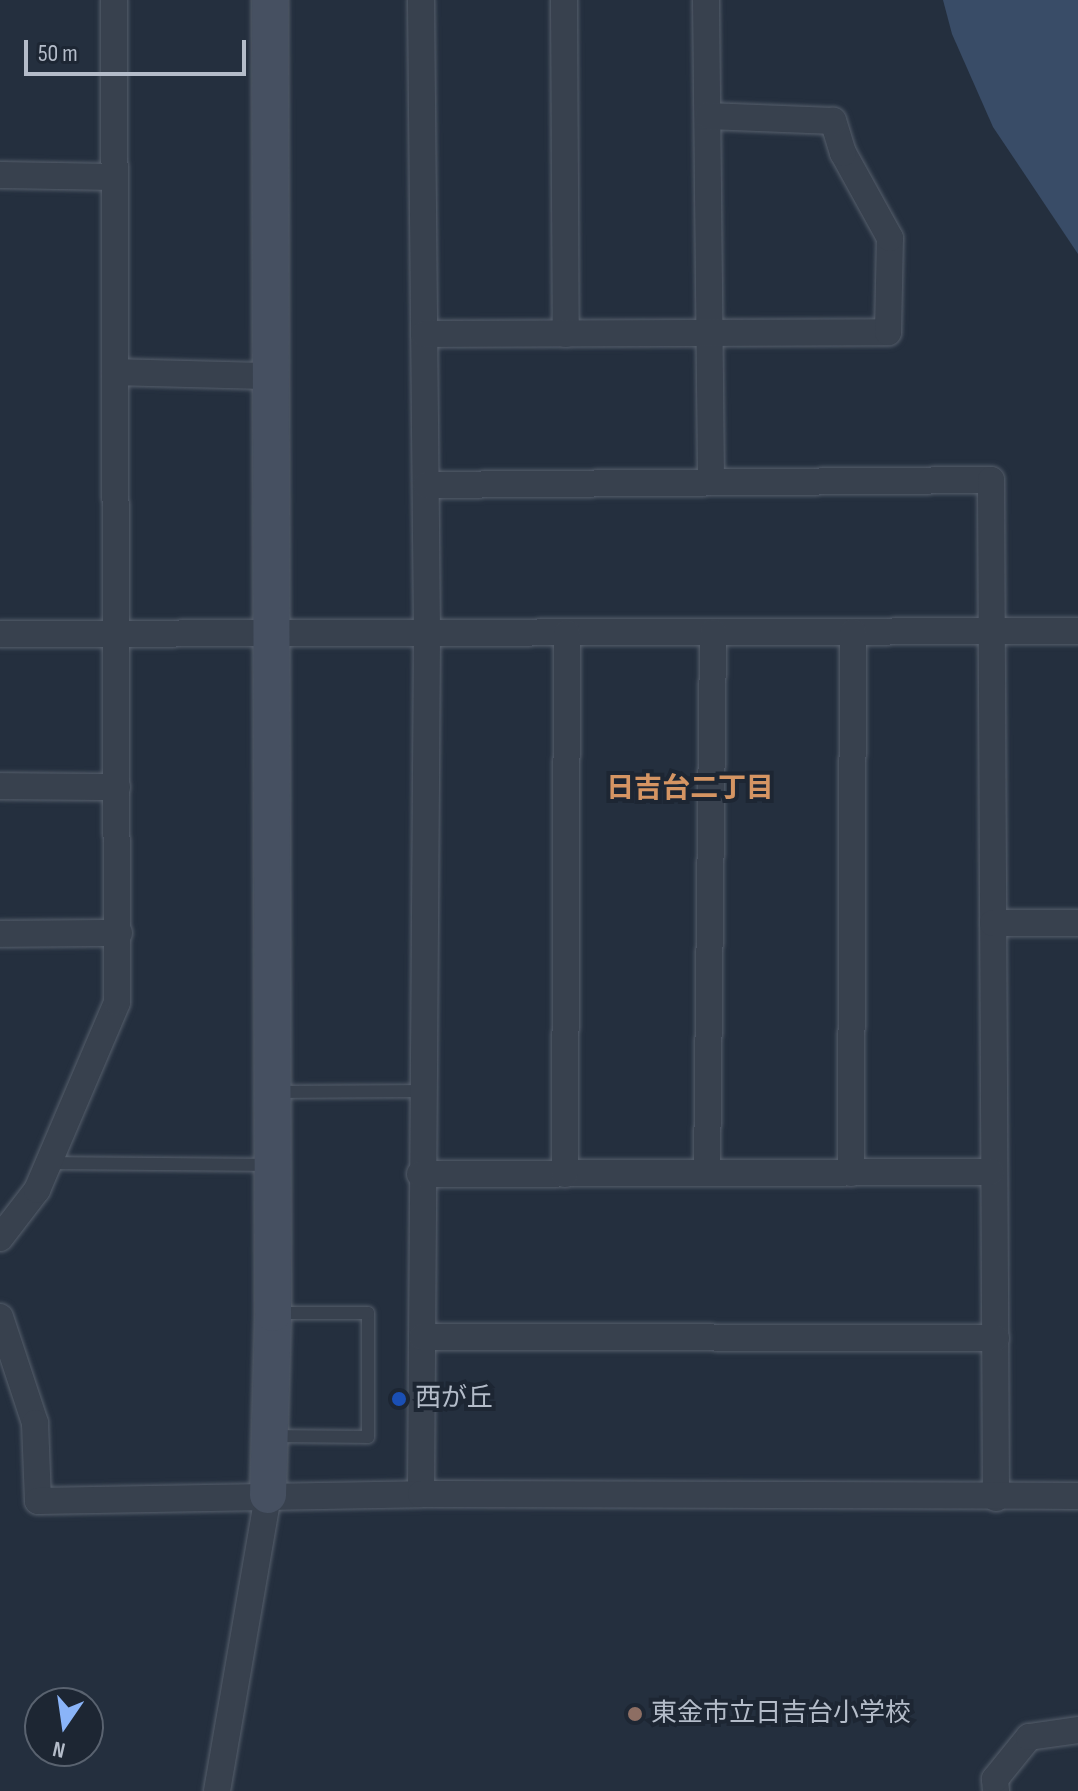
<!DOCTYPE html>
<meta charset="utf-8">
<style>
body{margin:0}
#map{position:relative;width:1078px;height:1791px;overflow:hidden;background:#242f3e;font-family:"Sofia Sans Condensed","Noto Sans JP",sans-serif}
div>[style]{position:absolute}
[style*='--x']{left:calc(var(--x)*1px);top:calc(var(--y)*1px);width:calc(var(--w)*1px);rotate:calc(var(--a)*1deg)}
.water>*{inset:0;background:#394c67}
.roads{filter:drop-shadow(0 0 2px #565f6c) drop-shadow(0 0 2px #565f6c)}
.lane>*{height:12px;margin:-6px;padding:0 6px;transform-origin:6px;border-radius:6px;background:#38414e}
.street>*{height:26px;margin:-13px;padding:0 13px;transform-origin:13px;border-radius:13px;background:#38414e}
.secondary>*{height:36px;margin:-18px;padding:0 18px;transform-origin:18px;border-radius:18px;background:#465061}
.dots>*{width:22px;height:22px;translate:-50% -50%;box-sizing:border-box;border:4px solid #1d2633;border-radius:50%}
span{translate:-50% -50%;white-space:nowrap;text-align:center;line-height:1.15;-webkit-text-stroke:8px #1d2633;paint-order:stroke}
.poi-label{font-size:26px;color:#b4bcc9}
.left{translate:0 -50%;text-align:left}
.neighbourhood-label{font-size:28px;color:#d59563;font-weight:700}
.north{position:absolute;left:24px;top:1687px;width:80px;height:80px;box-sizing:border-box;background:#1d2633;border:2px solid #59626f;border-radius:50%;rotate:193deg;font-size:22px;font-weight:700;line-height:32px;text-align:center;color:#b4bcc9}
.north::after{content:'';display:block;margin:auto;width:28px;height:36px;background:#8ab4f8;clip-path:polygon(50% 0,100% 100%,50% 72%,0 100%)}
.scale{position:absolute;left:24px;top:40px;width:222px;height:36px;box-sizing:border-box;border:4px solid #b4bcc9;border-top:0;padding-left:10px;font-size:24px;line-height:28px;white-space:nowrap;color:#b4bcc9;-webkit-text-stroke:6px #1d2633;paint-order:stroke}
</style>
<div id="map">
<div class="water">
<div style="clip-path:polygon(943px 0,1078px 0,1078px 254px,993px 127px,952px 34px)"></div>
</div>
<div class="roads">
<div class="lane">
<div style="--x:276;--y:1092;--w:145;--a:-0.4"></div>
<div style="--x:49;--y:1163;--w:221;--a:0.5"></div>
<div style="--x:274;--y:1436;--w:94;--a:0.6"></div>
<div style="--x:368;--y:1437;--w:124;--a:-90"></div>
<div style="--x:368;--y:1313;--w:92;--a:180"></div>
</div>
<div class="street">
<div style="--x:421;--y:0;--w:633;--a:89.46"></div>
<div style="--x:427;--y:633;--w:861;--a:90.4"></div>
<div style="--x:564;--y:0;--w:334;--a:89.7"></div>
<div style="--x:706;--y:0;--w:480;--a:89.4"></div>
<div style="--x:0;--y:175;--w:114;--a:1"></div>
<div style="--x:424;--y:334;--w:464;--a:-0.2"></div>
<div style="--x:888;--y:332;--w:94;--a:-88.8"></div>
<div style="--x:890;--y:238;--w:97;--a:-118.9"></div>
<div style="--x:843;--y:153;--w:34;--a:-107"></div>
<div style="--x:833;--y:121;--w:125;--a:-177.7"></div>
<div style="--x:115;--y:372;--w:155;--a:1.5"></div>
<div style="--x:426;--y:485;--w:565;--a:-0.51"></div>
<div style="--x:991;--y:480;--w:1018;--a:89.72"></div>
<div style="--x:0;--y:634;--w:1078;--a:-0.16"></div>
<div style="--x:0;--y:786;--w:117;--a:0.5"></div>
<div style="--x:993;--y:923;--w:85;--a:0"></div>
<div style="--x:0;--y:934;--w:119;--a:-0.5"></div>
<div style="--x:707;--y:1173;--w:541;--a:-89.36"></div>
<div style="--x:851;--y:1173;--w:541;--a:-89.79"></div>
<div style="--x:420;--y:1174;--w:571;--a:-0.2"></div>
<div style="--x:565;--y:1174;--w:541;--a:-89.79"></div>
<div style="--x:0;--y:1238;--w:61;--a:-52.4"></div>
<div style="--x:37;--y:1190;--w:204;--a:-66.9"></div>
<div style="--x:117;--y:1002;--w:1002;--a:-90.17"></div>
<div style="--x:0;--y:1317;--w:112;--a:71.7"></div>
<div style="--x:35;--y:1423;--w:78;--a:87.8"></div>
<div style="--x:38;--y:1501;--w:383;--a:-1"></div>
<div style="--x:421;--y:1494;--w:657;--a:0.17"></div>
<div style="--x:422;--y:1337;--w:574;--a:0.1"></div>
<div style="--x:217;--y:1791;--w:300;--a:-80.2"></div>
<div style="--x:996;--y:1791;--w:12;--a:-95"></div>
<div style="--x:995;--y:1779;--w:54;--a:-51"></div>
<div style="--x:1029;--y:1737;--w:49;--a:-8.1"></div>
</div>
<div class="secondary">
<div style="--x:268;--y:1495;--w:182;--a:-88.4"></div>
<div style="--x:273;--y:1313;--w:1313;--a:-90.13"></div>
</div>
</div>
<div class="dots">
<div style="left:399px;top:1399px;background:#1a4fb4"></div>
<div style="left:635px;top:1714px;background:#8d6e63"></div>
</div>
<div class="poi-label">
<span class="left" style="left:415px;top:1399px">西が丘</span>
<span class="left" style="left:651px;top:1714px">東金市立日吉台小学校</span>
</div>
<div class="neighbourhood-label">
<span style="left:690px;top:789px">日吉台二丁目</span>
</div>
<div class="north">N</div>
<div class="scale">50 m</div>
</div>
